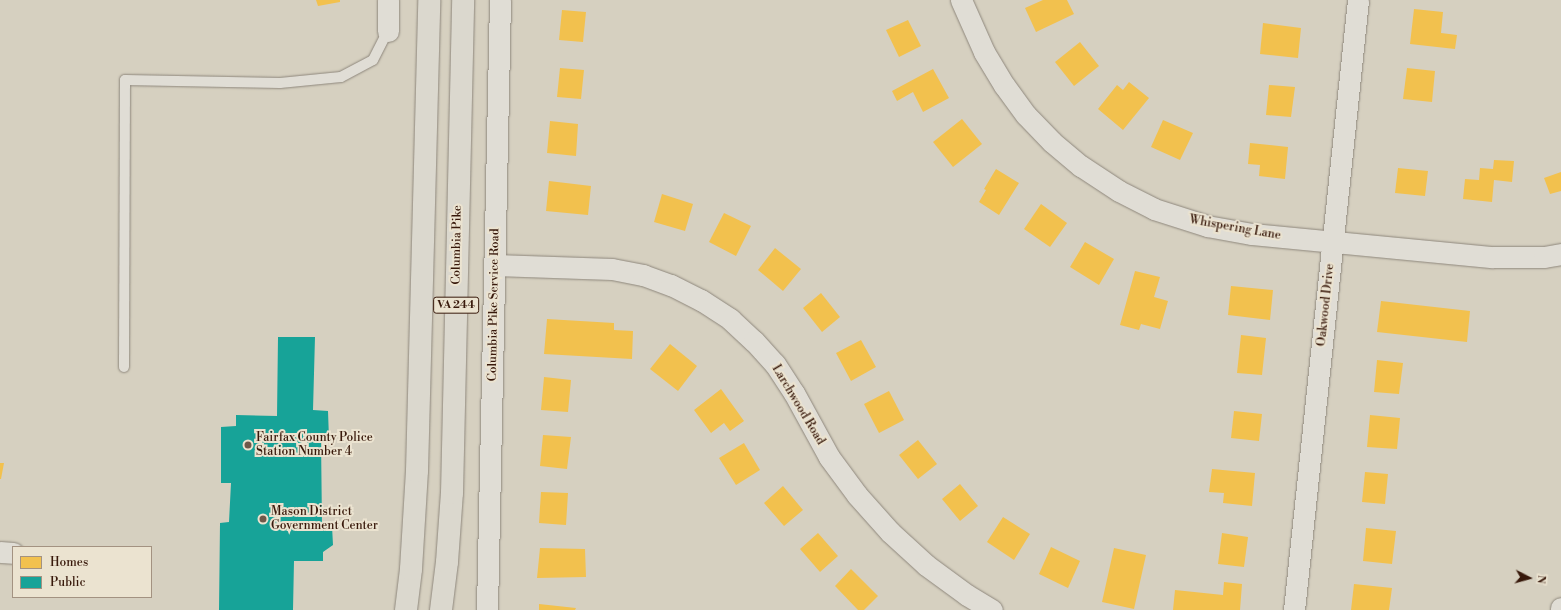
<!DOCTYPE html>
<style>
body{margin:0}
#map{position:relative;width:1561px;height:610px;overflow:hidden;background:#d6d0c0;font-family:"Libre Bodoni",serif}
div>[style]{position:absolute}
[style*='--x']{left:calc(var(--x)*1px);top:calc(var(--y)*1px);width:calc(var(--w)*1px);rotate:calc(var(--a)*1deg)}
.homes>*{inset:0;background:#f2c14e}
.public>*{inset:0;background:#17a398}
.roads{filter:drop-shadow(0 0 1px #8e877c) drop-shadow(0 0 1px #8e877c)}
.lane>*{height:10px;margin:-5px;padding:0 5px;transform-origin:5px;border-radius:5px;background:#e0ddd5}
.street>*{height:21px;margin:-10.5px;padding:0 10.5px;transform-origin:10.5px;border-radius:10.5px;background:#e0ddd5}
.primary>*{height:22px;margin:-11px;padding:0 11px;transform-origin:11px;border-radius:11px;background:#dbd8ce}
.dots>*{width:11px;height:11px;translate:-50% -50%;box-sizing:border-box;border:2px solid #ebe3d0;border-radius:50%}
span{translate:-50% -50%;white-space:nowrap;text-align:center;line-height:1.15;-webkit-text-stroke:4px #ebe3d0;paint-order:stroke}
.shield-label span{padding:1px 3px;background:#ebe3d0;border:1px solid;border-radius:3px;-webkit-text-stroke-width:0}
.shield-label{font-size:11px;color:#38190b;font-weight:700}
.street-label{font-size:12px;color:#38190b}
.poi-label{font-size:12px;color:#38190b}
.left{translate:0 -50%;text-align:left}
.legend{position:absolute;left:12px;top:546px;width:140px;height:52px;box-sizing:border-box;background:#ebe3d0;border:1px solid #a39281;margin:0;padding:5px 7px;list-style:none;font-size:12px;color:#38190b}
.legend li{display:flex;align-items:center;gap:8px;height:20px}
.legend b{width:20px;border:1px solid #a39281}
.north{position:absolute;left:1509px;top:558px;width:40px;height:40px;-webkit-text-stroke:3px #ebe3d0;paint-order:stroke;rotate:96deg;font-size:11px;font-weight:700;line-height:16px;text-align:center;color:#38190b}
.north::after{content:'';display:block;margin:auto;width:14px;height:18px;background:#38190b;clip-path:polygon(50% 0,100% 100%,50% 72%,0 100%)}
</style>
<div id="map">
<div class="homes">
<div style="clip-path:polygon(316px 0,340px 0,340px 2px,318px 6px)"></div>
<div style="clip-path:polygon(1043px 0,1067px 0,1074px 14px,1036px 32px,1025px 8px)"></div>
<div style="clip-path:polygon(1414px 9px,1443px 12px,1441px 33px,1457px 35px,1455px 49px,1410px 44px)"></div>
<div style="clip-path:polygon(562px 10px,586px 12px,583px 42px,559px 40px)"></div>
<div style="clip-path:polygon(908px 20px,921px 46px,899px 57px,886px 30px)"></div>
<div style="clip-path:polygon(1263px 23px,1301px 28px,1298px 58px,1260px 54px)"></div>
<div style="clip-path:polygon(1080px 42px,1099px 66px,1074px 86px,1055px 62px)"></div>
<div style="clip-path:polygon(560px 68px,584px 70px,581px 99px,557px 97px)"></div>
<div style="clip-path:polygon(1407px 68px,1435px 71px,1432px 102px,1403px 99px)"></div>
<div style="clip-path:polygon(933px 69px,949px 98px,923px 112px,913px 92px,897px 101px,892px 91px)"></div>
<div style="clip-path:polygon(1129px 82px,1149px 98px,1123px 130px,1098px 109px,1117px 85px,1123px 90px)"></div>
<div style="clip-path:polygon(1269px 85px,1295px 87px,1291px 117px,1266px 115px)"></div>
<div style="clip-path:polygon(962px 119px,982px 144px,953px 167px,933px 142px)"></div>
<div style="clip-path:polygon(1163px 120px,1193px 133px,1180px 160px,1151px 147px)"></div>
<div style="clip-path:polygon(550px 121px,578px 124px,576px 156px,547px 153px)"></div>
<div style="clip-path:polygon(1250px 143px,1288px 147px,1285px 179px,1259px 176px,1260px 165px,1248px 164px)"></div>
<div style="clip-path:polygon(1494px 160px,1514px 161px,1512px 182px,1494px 180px,1492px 202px,1463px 199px,1465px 179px,1479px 180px,1480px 168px,1493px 169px)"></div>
<div style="clip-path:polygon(1398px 168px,1428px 171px,1425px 196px,1395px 193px)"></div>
<div style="clip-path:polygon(996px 169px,1019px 183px,999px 215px,979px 202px,986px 190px,984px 189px)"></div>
<div style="clip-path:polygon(1561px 172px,1561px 191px,1550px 194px,1544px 178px)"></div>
<div style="clip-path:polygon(549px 181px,591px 186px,588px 215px,546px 211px)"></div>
<div style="clip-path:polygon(662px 194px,693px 204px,685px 231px,654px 222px)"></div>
<div style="clip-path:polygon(1041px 204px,1067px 223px,1050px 247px,1024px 229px)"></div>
<div style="clip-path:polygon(724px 213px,751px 226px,736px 256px,709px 242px)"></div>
<div style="clip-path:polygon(1085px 242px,1114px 259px,1099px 285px,1070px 267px)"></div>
<div style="clip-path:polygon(775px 248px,801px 269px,783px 291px,758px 270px)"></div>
<div style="clip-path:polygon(1135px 271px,1160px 277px,1154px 297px,1168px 301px,1160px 329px,1141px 324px,1139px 330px,1120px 325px)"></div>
<div style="clip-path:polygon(1231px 286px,1273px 290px,1270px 320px,1228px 315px)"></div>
<div style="clip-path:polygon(821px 293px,840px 317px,822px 332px,803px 308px)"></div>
<div style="clip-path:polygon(1381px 301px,1470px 311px,1467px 342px,1377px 332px)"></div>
<div style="clip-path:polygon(547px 319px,614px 323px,614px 330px,633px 331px,632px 359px,544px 354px)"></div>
<div style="clip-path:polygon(1241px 335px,1266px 338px,1262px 375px,1237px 373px)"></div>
<div style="clip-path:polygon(861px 340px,876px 367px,851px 381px,836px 353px)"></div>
<div style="clip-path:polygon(670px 344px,697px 366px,678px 391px,650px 369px)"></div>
<div style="clip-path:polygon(1377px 360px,1403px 363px,1399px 394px,1374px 392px)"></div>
<div style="clip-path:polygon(544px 377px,571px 380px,568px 412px,541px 410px)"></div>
<div style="clip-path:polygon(721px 389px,744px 421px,730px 431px,724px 423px,711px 433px,694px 410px)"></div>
<div style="clip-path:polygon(889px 391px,904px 420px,879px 433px,864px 404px)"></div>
<div style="clip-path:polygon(1234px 411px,1262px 414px,1259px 441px,1231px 438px)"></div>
<div style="clip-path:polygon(1370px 415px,1400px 418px,1397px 449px,1367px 447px)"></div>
<div style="clip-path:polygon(543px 435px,571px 437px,567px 469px,540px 466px)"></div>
<div style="clip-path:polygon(918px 440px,937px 464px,918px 479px,899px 455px)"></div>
<div style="clip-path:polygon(744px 443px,760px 470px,736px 485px,719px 458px)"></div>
<div style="clip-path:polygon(0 463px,4px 463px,1px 479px,0 479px)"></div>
<div style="clip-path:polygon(1212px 469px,1255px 473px,1252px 506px,1223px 503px,1224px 493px,1209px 492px)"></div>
<div style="clip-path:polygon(1365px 472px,1388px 474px,1385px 504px,1362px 502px)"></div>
<div style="clip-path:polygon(960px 484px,978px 506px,960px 521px,942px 499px)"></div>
<div style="clip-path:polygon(783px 486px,803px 510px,784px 526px,764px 503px)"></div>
<div style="clip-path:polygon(541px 492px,568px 493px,566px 525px,539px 523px)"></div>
<div style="clip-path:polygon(1003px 517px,1030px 534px,1014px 560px,987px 542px)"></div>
<div style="clip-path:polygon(1366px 528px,1396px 531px,1392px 564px,1363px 561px)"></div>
<div style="clip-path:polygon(818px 533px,838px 556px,820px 572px,800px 549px)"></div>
<div style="clip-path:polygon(1222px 533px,1248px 537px,1244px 567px,1218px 564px)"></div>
<div style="clip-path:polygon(1051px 547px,1080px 561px,1068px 588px,1039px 574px)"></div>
<div style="clip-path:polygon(540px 548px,585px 549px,586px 577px,537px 578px)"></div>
<div style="clip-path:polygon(1114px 548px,1146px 555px,1134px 609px,1102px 602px)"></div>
<div style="clip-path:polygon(851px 569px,878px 596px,864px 610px,858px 610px,835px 586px)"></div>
<div style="clip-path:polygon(1224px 582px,1242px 584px,1240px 610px,1173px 610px,1175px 590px,1223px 595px)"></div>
<div style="clip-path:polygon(1354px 584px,1392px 588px,1389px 610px,1351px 610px)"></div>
<div style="clip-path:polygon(539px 604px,576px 608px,575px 610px,539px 610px)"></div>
</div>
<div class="public">
<div style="clip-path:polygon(278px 337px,315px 337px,313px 410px,328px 411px,329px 439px,321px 438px,322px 525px,332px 526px,333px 545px,323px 552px,323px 561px,294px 561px,293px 610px,219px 610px,220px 523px,229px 522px,231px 483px,221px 483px,221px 427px,236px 426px,236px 415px,277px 416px)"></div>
</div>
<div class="roads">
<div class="lane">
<div style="--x:124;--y:367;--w:287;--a:-89.8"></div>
<div style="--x:125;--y:80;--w:155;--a:1.1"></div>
<div style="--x:280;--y:83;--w:61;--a:-5.6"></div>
<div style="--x:341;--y:77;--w:36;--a:-28"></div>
<div style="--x:373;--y:60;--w:33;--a:-63"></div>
</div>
<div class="street">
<div style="--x:961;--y:0;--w:57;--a:66.1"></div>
<div style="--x:984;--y:52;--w:39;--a:59"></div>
<div style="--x:1004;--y:85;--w:37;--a:54"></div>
<div style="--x:1026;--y:115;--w:37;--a:46"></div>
<div style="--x:1052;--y:142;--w:38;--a:40"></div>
<div style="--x:1081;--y:166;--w:45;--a:33.3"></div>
<div style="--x:1119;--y:191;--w:39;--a:27"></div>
<div style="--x:1154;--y:209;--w:56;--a:17.8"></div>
<div style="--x:1207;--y:226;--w:46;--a:10.1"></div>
<div style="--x:1252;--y:234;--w:242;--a:5.5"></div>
<div style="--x:1493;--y:257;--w:51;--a:0"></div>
<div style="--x:1544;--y:257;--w:17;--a:-10"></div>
<div style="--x:388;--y:31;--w:31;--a:-90"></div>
<div style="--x:495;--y:265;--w:117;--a:2"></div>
<div style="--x:612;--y:269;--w:32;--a:11"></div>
<div style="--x:643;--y:275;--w:30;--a:20"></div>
<div style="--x:671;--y:285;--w:34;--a:27"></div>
<div style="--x:701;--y:300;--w:35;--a:33"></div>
<div style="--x:730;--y:319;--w:33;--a:43"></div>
<div style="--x:754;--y:341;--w:31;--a:48"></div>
<div style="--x:775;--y:364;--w:35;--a:57"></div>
<div style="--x:794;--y:393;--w:73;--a:61.3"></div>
<div style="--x:829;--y:457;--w:47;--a:53.6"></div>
<div style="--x:857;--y:495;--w:50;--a:48.3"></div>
<div style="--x:890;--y:532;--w:49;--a:42.5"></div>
<div style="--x:926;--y:565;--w:51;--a:36.2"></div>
<div style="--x:967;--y:595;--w:29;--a:31"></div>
<div style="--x:0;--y:552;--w:13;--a:4"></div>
<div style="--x:487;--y:610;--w:610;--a:-88.78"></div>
<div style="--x:1294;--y:610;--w:613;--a:-84.01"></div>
<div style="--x:1561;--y:610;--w:2;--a:-90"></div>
</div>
<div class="primary">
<div style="--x:406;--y:610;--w:41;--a:-83"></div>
<div style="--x:411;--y:569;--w:98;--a:-86.5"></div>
<div style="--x:417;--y:471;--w:471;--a:-88.5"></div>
<div style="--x:441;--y:610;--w:48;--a:-82.9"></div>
<div style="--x:447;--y:562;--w:69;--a:-85.9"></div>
<div style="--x:452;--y:493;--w:493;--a:-88.7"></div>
</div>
</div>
<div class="dots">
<div style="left:248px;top:445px;background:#6f594a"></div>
<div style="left:263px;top:519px;background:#6f594a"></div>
</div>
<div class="shield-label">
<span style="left:456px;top:305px">VA 244</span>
</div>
<div class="street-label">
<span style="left:1235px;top:228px;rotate:10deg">Whispering Lane</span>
<span style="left:457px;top:245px;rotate:-89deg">Columbia Pike</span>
<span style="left:494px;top:305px;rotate:-89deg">Columbia Pike Service Road</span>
<span style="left:1326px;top:305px;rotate:-84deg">Oakwood Drive</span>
<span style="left:798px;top:405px;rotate:59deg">Larchwood Road</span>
</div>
<div class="poi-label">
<span class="left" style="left:256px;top:445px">Fairfax County Police<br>Station Number 4</span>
<span class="left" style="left:271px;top:519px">Mason District<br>Government Center</span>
</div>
<ul class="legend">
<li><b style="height:11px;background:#f2c14e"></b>Homes</li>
<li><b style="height:11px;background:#17a398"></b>Public</li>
</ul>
<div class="north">N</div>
</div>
